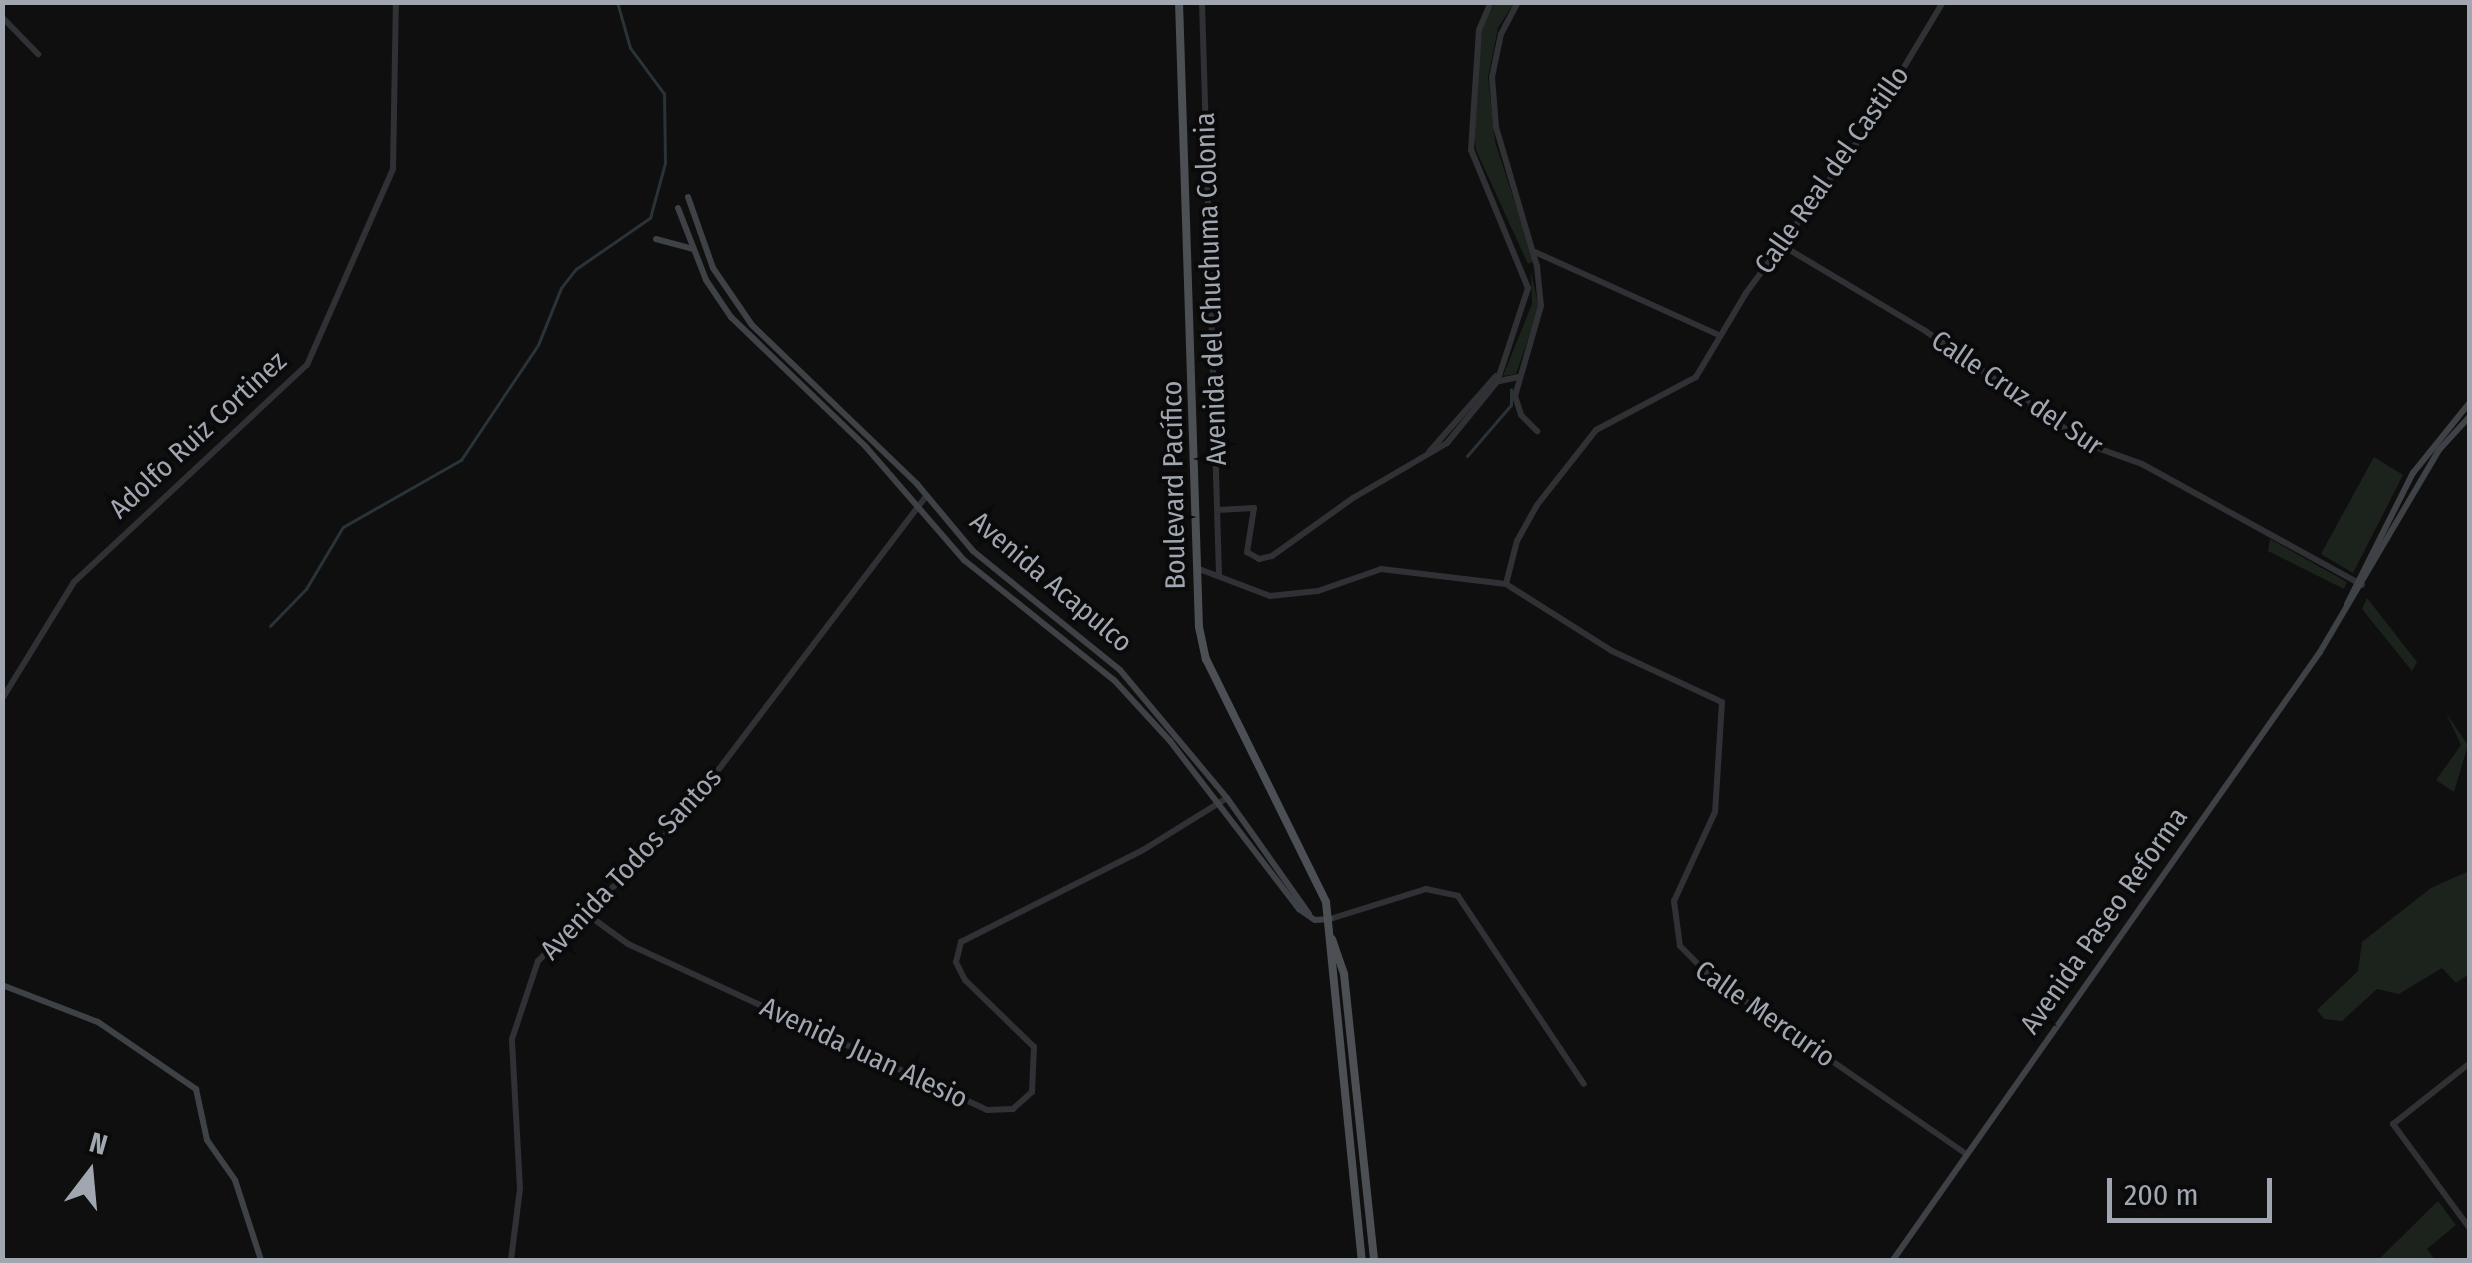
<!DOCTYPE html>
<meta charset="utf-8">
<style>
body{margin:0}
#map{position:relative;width:2472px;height:1263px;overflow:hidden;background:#0f0f10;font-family:"Fira Sans Condensed",sans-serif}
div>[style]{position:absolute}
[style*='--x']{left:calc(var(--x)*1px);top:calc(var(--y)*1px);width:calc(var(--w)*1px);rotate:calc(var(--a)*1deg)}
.green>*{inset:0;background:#1c231c}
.stream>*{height:2.5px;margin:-1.25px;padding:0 1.25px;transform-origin:1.25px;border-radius:1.25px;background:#293338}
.tertiary>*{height:6px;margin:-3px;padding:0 3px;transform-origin:3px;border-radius:3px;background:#303135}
.secondary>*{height:6px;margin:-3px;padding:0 3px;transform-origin:3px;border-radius:3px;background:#3e4145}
.primary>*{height:8px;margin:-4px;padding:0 4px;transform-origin:4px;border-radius:4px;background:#4c4f54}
span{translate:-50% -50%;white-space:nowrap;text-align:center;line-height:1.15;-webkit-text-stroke:8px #0a0a0b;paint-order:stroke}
.street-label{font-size:28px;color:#a1a7b1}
.frame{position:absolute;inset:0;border:5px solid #a1a7b1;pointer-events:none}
.north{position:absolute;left:40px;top:1123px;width:100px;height:100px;-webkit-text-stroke:8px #0a0a0b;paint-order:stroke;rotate:16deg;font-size:28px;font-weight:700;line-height:40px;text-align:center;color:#a1a7b1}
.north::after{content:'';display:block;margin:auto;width:35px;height:45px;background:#a1a7b1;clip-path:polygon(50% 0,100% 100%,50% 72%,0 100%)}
.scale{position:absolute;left:2107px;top:1178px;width:165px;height:45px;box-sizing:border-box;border:5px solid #a1a7b1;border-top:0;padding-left:12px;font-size:30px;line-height:35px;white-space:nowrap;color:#a1a7b1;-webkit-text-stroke:8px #0a0a0b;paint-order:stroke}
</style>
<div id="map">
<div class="green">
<div style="clip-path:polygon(1495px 3px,1514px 3px,1498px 28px,1488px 77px,1495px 142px,1534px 261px,1528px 264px,1476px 150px,1472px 118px,1483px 23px)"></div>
<div style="clip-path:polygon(1531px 272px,1539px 308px,1516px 374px,1503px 376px,1532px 304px)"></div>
<div style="clip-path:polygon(2374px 457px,2403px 475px,2353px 573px,2321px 554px)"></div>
<div style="clip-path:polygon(2270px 539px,2347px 582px,2344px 589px,2268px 551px)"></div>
<div style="clip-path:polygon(2367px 598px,2417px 662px,2412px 671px,2362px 609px)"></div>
<div style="clip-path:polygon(2446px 713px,2468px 745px,2454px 792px,2436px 780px,2461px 745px)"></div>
<div style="clip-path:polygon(2469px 871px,2469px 974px,2456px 983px,2442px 968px,2399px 994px,2377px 989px,2342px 1021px,2324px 1019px,2317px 1010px,2358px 971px,2362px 942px,2431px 888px)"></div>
<div style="clip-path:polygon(2438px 1201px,2456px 1225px,2427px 1249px,2435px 1260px,2378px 1260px)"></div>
</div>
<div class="stream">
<div style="--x:1467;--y:456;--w:67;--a:-49.2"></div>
<div style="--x:1511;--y:405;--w:15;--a:-90"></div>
<div style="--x:270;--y:626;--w:52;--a:-45.8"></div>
<div style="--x:306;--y:589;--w:72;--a:-59.2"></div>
<div style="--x:343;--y:527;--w:136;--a:-29.6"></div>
<div style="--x:461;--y:460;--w:138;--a:-56.2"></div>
<div style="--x:538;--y:345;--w:61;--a:-68"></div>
<div style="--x:561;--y:288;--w:24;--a:-52"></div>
<div style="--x:576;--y:269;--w:90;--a:-34.6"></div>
<div style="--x:650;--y:218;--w:57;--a:-74.7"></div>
<div style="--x:665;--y:163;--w:69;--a:-90.8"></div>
<div style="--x:664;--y:94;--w:57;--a:-126.5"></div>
<div style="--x:630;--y:48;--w:48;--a:-105.8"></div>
</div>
<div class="tertiary">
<div style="--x:1202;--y:2;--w:573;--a:88.3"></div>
<div style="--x:1518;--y:2;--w:36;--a:118"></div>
<div style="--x:1501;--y:34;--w:44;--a:101.8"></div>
<div style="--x:1492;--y:77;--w:50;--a:85.4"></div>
<div style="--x:1496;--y:127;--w:145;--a:73.6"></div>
<div style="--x:1537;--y:266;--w:40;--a:84.3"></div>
<div style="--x:1541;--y:306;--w:94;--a:106.1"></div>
<div style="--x:1515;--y:396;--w:20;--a:72"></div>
<div style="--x:1521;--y:415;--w:23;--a:45"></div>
<div style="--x:2;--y:17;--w:52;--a:45.8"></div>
<div style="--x:1783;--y:246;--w:164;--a:30.8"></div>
<div style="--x:1924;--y:330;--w:201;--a:34.9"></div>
<div style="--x:2089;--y:445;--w:56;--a:19.7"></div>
<div style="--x:2142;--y:464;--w:251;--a:28.8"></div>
<div style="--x:1535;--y:252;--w:202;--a:24.3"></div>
<div style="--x:1495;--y:382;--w:24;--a:-12"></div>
<div style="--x:1429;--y:452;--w:101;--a:-48.6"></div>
<div style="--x:1218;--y:510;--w:36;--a:-3"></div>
<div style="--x:1254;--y:508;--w:45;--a:99"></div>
<div style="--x:1247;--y:552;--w:14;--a:30"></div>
<div style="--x:1259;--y:559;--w:13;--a:-13"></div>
<div style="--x:1272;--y:556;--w:100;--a:-35.6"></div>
<div style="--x:1353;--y:498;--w:109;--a:-30.3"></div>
<div style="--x:1447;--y:443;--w:79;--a:-50.7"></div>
<div style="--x:1497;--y:382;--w:99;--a:-71.7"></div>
<div style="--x:1528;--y:288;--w:149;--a:-112.4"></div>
<div style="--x:1471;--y:150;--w:120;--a:-86.2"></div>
<div style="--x:1479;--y:30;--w:30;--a:-67"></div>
<div style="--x:1199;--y:569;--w:76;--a:20.8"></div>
<div style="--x:1270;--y:596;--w:48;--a:-5.9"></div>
<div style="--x:1318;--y:591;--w:67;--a:-19.2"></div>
<div style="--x:1381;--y:569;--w:126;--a:6.8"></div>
<div style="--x:1506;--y:584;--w:125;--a:32.3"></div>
<div style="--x:1612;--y:651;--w:121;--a:24.9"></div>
<div style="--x:1722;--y:702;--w:110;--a:93.6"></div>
<div style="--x:1715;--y:812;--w:98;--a:114.7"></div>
<div style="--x:1674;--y:901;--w:45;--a:82.4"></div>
<div style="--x:1680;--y:946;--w:45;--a:45"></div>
<div style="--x:1712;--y:978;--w:309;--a:34.7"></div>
<div style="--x:1506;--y:584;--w:44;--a:-75.7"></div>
<div style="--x:1517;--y:541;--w:41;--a:-60.9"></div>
<div style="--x:1537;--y:505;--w:95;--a:-51.8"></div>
<div style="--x:1596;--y:430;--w:113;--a:-27.9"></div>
<div style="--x:1696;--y:377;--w:98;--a:-59.2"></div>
<div style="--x:1746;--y:293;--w:204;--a:-53.6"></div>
<div style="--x:1867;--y:129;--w:148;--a:-59.1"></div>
<div style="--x:2;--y:699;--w:137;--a:-58.4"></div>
<div style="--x:74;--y:582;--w:318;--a:-43"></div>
<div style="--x:307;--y:365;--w:214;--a:-66.3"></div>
<div style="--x:393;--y:169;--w:167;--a:-89"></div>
<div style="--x:584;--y:912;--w:54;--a:36"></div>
<div style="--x:628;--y:944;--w:219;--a:24.8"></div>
<div style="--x:827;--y:1036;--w:176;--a:24.8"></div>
<div style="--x:987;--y:1110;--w:26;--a:-2"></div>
<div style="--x:1013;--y:1109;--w:25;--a:-42"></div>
<div style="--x:1032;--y:1092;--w:45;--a:-87.5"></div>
<div style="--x:1034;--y:1047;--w:96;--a:-135.8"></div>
<div style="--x:965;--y:980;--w:20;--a:-117"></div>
<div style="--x:956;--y:962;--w:21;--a:-76"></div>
<div style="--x:961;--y:942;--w:204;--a:-26.8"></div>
<div style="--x:1143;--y:850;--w:99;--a:-31.8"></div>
<div style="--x:1330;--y:919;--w:101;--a:-17.4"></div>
<div style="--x:1426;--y:889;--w:33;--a:12"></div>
<div style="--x:1458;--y:896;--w:226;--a:56.2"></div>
<div style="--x:2470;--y:1063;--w:98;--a:141.6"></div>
<div style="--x:2393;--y:1124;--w:130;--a:53.7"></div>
<div style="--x:511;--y:1260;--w:72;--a:-82.8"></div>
<div style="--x:520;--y:1189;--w:150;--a:-93.1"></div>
<div style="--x:512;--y:1039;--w:82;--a:-71.6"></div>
<div style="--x:538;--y:961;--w:197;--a:-44.6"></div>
<div style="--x:678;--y:823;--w:409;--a:-52.8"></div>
</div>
<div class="secondary">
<div style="--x:688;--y:197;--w:75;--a:70.6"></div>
<div style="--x:713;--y:268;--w:69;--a:55.6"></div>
<div style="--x:752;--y:325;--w:229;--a:43.9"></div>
<div style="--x:917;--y:484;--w:87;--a:50.1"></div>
<div style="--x:973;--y:551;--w:189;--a:39"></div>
<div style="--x:1120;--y:670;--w:167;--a:50.1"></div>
<div style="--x:1227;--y:798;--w:142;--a:54.7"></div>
<div style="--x:678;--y:208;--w:77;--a:68.7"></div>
<div style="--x:706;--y:280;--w:45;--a:56"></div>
<div style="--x:731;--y:317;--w:187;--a:43.9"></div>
<div style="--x:866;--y:447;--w:150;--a:49.1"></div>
<div style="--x:964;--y:560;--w:192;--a:38.7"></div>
<div style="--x:1114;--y:680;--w:83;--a:47.4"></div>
<div style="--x:1170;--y:741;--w:212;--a:52.5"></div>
<div style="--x:1299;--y:909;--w:19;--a:35"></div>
<div style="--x:1315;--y:920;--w:15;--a:-4"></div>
<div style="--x:656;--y:239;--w:38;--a:15"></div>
<div style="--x:2347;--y:604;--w:147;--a:-63.3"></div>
<div style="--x:2413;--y:473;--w:91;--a:-51.2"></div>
<div style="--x:2;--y:985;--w:103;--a:21.1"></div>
<div style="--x:98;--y:1022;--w:119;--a:34.4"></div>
<div style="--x:196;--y:1089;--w:52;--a:77.8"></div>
<div style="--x:207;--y:1140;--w:49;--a:55"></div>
<div style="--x:235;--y:1180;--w:84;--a:72"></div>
<div style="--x:1893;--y:1260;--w:743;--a:-54.92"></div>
<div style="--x:2320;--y:652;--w:234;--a:-59.5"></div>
<div style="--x:2439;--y:450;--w:46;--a:-47.6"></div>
</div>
<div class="primary">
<div style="--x:1179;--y:2;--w:625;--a:88.17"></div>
<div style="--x:1199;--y:627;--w:33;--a:78"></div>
<div style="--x:1206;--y:659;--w:271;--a:63.7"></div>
<div style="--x:1326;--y:902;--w:360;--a:84.3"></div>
<div style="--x:1332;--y:939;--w:37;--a:71"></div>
<div style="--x:1344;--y:974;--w:288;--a:84"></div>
</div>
<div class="street-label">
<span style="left:1832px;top:170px;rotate:-55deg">Calle Real del Castillo</span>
<span style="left:1211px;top:289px;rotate:-92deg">Avenida del Chuchuma Colonia</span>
<span style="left:2017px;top:393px;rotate:34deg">Calle Cruz del Sur</span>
<span style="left:198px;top:435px;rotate:-43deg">Adolfo Ruiz Cortinez</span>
<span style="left:1174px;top:485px;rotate:-91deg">Boulevard Pacífico</span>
<span style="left:1051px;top:582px;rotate:40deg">Avenida Acapulco</span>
<span style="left:631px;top:864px;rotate:-47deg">Avenida Todos Santos</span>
<span style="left:2104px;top:921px;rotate:-55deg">Avenida Paseo Reforma</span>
<span style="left:1765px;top:1014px;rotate:35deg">Calle Mercurio</span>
<span style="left:864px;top:1053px;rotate:25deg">Avenida Juan Alesio</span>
</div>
<div class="frame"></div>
<div class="north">N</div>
<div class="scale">200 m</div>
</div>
